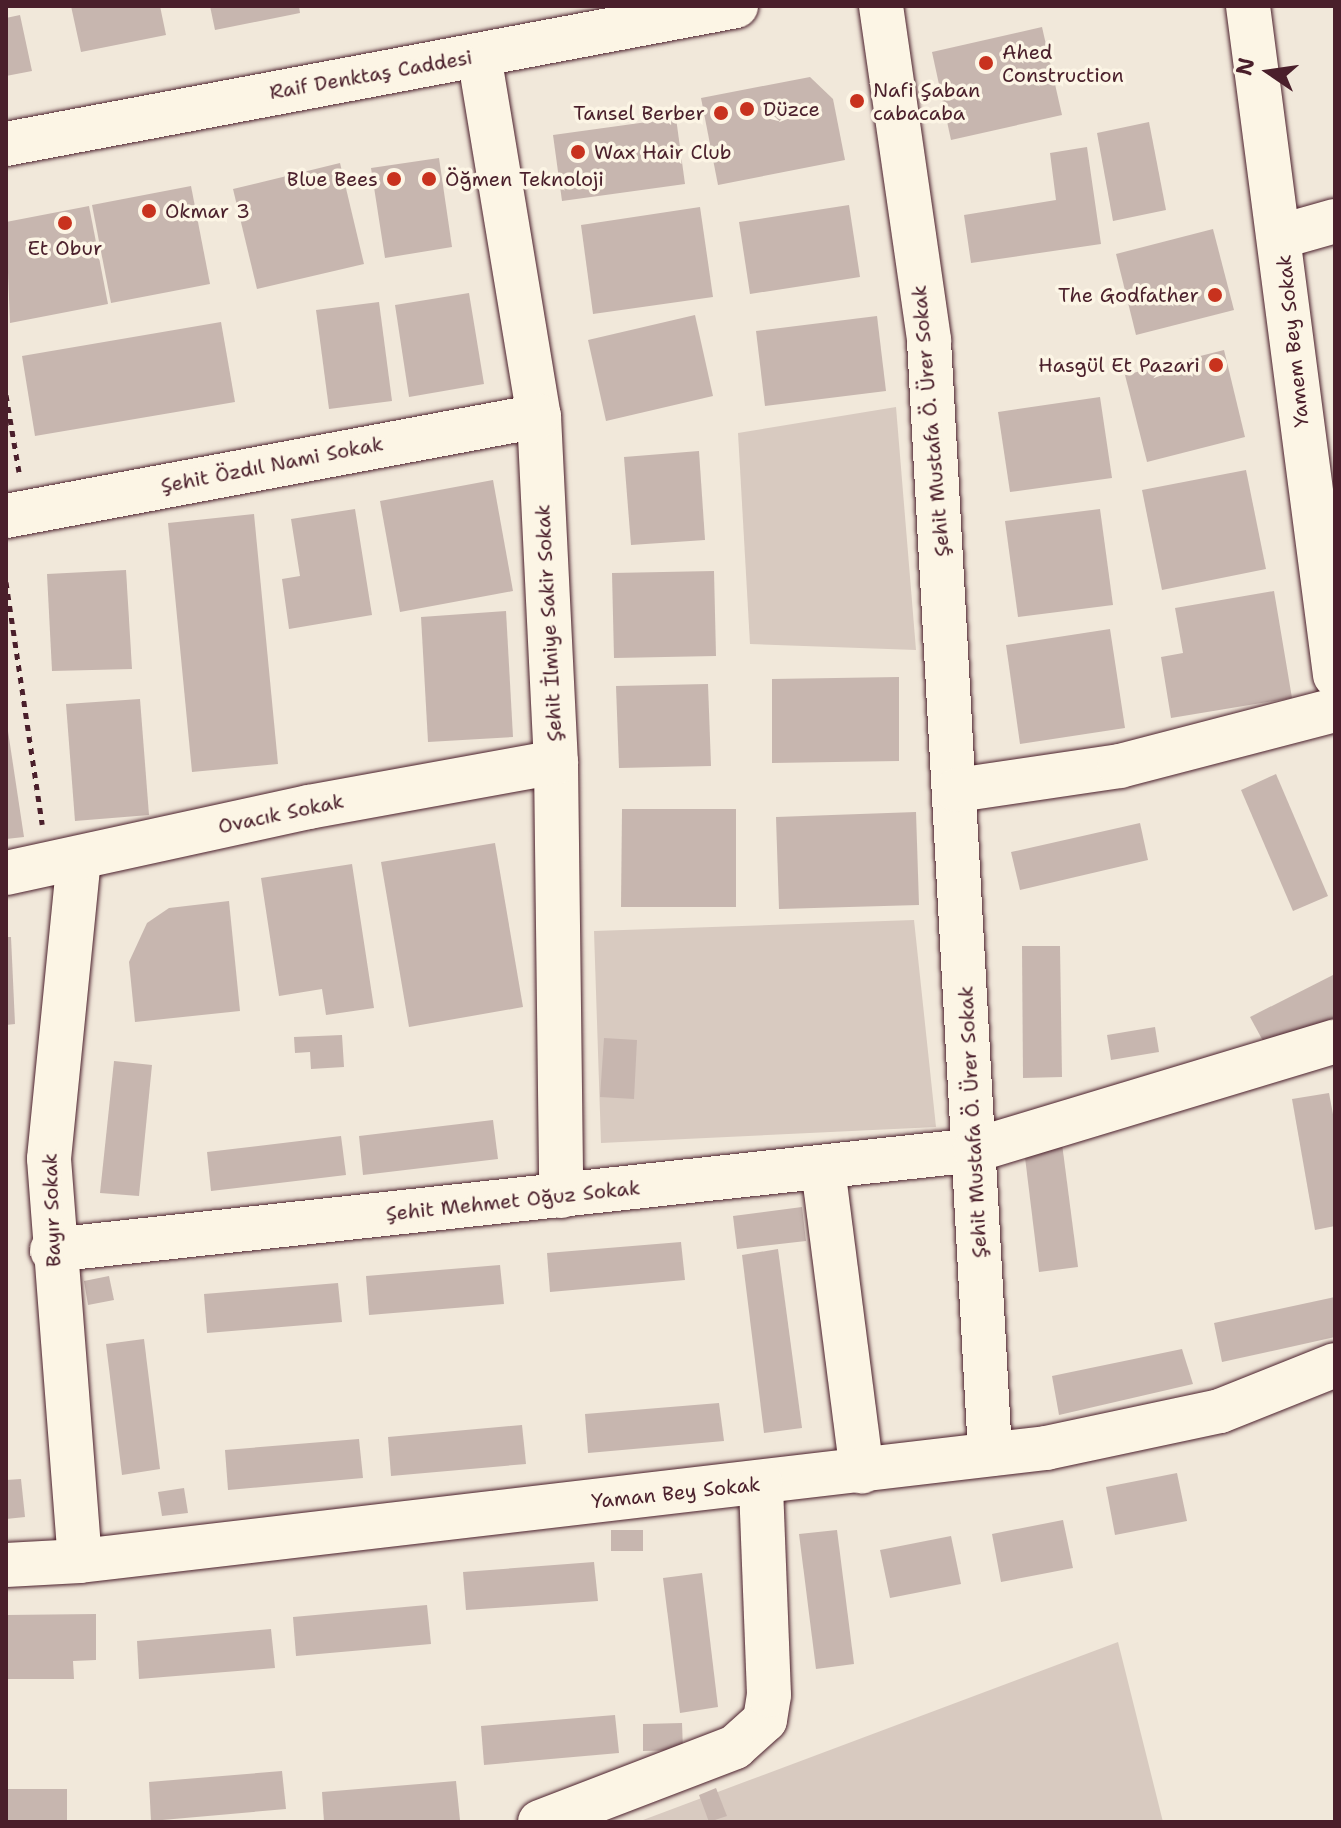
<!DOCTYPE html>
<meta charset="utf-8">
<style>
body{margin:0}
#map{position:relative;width:1341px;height:1828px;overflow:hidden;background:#f1e8da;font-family:"Shantell Sans",sans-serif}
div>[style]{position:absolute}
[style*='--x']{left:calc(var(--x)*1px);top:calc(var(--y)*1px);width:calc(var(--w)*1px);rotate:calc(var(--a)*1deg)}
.green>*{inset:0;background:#d8cac0}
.building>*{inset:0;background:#c7b6af}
.path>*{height:5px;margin-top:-2.5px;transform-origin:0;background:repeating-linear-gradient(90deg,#4a1f2b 0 6px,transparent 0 12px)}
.roads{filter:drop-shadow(0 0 2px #4a1f2b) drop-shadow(0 0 2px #4a1f2b)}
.minor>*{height:44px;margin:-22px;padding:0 22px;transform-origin:22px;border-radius:22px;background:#fcf5e5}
.dots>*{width:22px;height:22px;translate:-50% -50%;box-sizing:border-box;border:4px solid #fcf5e5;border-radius:50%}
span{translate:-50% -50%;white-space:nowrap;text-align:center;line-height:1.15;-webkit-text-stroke:7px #fcf5e5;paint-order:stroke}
.poi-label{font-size:20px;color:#4a1f2b}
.left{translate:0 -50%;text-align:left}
.right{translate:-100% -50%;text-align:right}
.street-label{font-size:20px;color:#4a1f2b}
.frame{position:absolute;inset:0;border:8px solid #4a1f2b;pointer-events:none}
.north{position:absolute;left:1229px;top:32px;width:80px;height:80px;-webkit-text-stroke:6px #fcf5e5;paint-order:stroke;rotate:283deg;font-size:22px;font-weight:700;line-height:32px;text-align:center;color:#4a1f2b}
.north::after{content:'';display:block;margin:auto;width:28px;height:36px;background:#4a1f2b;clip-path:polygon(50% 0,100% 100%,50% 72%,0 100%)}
</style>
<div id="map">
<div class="green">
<div style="clip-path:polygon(896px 407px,916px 650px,750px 644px,738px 433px)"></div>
<div style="clip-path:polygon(914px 920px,936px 1127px,601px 1143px,594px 931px)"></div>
<div style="clip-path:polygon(1118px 1642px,1163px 1822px,643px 1822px,643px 1820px)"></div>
</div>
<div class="building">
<div style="clip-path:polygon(71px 6px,160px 6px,166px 35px,81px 52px)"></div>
<div style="clip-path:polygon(210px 6px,299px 6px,300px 13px,215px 30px)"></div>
<div style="clip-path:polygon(20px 15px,32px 71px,6px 76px,6px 18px)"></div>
<div style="clip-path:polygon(1042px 27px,1062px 115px,951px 140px,932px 52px)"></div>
<div style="clip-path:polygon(810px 77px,833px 99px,845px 160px,718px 185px,701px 98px)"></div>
<div style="clip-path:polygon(676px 118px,685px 184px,562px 201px,553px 135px)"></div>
<div style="clip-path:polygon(1149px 122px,1166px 210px,1113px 221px,1097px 133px)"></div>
<div style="clip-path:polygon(1087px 147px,1101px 244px,971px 263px,964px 215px,1056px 200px,1050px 153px)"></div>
<div style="clip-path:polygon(439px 158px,452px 247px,385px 258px,371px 168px)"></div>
<div style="clip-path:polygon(340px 163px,364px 264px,257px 289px,233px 189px)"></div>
<div style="clip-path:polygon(191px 186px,210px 284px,111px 303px,92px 205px)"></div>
<div style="clip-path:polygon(849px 205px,860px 277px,750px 294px,739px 222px)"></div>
<div style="clip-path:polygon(89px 206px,108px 304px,10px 323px,6px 222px)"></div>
<div style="clip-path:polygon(700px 207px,713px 297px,593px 314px,581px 225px)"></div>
<div style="clip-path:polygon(1213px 229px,1234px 310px,1136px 335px,1116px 254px)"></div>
<div style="clip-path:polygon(469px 293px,484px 384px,409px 397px,395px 305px)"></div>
<div style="clip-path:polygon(379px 302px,392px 401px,329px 409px,316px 310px)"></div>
<div style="clip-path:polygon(695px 315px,713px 396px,606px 421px,588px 340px)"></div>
<div style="clip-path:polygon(877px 316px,886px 391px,765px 406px,756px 331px)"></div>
<div style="clip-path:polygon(221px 322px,235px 402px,35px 436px,22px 356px)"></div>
<div style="clip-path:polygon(1224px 350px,1245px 437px,1147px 462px,1125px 375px)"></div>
<div style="clip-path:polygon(1100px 397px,1112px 478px,1010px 492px,998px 412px)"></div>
<div style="clip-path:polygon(699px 451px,705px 540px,631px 545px,624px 457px)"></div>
<div style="clip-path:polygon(1246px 470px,1266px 569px,1162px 590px,1142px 490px)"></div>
<div style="clip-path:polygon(493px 480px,513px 591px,400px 612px,380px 501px)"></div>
<div style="clip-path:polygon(355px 509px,372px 615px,289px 629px,282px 579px,300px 576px,291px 519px)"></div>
<div style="clip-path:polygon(1100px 509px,1113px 605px,1018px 617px,1005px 521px)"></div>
<div style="clip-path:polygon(254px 514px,278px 764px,192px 772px,168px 523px)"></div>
<div style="clip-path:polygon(126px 570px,132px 669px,52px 671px,47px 574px)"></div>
<div style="clip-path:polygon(714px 571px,716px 656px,614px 658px,612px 573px)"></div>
<div style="clip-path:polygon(1274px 591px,1292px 698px,1171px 718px,1161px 657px,1183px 653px,1175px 608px)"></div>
<div style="clip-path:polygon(506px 611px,513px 737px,428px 742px,421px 617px)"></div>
<div style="clip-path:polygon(1110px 629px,1125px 728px,1020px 744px,1006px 645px)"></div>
<div style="clip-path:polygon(899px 677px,899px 761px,772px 763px,772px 679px)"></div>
<div style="clip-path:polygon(708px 684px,711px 766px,619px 768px,616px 686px)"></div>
<div style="clip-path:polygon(140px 699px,149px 815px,75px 821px,66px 704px)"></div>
<div style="clip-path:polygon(6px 718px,24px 837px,6px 839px)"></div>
<div style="clip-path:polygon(1276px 774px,1328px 896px,1293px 911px,1241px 790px)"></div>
<div style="clip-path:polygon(622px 809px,736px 809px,736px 907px,621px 907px)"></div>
<div style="clip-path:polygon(916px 812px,919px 905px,779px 909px,776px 817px)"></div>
<div style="clip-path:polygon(1140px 823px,1148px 860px,1020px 890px,1011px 852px)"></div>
<div style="clip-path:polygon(495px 843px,523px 1007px,409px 1027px,381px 862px)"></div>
<div style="clip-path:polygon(352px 864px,374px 1008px,326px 1015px,322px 989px,279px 996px,261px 878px)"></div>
<div style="clip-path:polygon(229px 901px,240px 1011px,135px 1022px,129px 962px,147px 923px,169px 908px)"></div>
<div style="clip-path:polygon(6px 937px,11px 937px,15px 1024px,6px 1025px)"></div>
<div style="clip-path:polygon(1022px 946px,1060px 946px,1062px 1077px,1023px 1078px)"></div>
<div style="clip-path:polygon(1335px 974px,1335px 1017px,1269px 1052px,1250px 1017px)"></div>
<div style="clip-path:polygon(1155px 1027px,1159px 1052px,1111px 1060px,1107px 1035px)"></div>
<div style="clip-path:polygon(342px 1035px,344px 1067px,311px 1069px,310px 1052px,295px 1053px,294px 1037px)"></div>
<div style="clip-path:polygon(604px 1038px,637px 1040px,634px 1099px,600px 1097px)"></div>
<div style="clip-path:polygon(114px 1061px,152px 1065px,139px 1196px,100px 1193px)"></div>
<div style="clip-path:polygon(1329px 1093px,1335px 1125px,1335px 1226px,1315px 1230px,1292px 1099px)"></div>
<div style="clip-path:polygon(493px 1120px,498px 1159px,363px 1175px,359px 1136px)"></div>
<div style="clip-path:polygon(341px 1136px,346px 1175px,211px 1191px,207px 1152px)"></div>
<div style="clip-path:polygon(1061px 1136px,1078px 1267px,1039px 1272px,1023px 1141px)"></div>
<div style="clip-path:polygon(802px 1207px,806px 1241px,737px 1249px,733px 1216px)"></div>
<div style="clip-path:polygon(681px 1242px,685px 1280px,550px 1292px,547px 1253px)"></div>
<div style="clip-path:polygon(778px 1249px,802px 1428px,764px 1433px,742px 1255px)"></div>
<div style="clip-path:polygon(500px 1265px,504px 1304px,369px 1315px,366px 1276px)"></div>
<div style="clip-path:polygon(109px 1276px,114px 1300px,88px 1305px,84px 1281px)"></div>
<div style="clip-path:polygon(338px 1283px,342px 1322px,207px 1333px,204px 1294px)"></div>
<div style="clip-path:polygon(1335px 1297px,1335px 1337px,1222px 1362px,1214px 1323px)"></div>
<div style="clip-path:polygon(144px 1339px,160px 1469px,122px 1475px,106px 1344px)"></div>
<div style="clip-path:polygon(1182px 1349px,1193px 1384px,1059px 1415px,1052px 1376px)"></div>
<div style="clip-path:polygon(719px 1403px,724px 1441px,588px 1453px,585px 1414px)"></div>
<div style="clip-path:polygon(522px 1425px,526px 1464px,391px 1476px,388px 1437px)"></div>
<div style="clip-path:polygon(359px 1439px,363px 1478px,228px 1490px,225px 1450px)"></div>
<div style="clip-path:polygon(1177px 1473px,1187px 1521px,1115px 1535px,1106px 1487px)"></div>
<div style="clip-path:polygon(21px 1479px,25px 1517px,6px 1519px,6px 1480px)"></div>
<div style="clip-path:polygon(184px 1488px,188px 1513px,162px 1516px,158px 1492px)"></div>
<div style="clip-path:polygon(1063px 1520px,1073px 1568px,1001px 1582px,992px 1534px)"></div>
<div style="clip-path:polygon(611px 1530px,643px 1530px,643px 1551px,611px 1551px)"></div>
<div style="clip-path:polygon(837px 1530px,854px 1664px,816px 1669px,799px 1534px)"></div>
<div style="clip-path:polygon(951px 1536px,961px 1584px,890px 1598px,880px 1550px)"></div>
<div style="clip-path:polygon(594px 1562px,598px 1601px,466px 1610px,463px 1572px)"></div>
<div style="clip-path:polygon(702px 1573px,718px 1707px,680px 1713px,663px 1578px)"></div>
<div style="clip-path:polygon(427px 1605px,431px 1644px,296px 1656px,293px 1617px)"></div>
<div style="clip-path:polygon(96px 1614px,96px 1660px,73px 1661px,74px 1679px,6px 1679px,6px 1615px)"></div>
<div style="clip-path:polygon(271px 1629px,275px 1668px,139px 1679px,137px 1641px)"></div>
<div style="clip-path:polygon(615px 1715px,619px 1753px,484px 1765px,481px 1726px)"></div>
<div style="clip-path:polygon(682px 1723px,683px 1750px,643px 1751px,643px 1724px)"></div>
<div style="clip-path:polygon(282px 1771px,286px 1809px,151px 1821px,149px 1782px)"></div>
<div style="clip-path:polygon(456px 1781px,460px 1820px,324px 1822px,322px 1792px)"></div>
<div style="clip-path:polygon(716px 1788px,727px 1816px,709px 1822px,699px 1795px)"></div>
<div style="clip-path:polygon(6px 1789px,67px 1789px,67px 1822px,6px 1822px)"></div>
</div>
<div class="path">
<div style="--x:6;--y:395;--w:78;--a:80.4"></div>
<div style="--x:6;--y:582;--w:245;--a:81.5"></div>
</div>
<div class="roads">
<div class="minor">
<div style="--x:881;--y:6;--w:338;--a:81.8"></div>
<div style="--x:929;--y:341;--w:1115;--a:86.86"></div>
<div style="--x:1248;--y:6;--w:675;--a:82.59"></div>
<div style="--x:479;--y:55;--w:366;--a:80.6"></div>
<div style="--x:539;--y:416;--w:346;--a:87.2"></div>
<div style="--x:556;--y:762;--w:434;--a:89.3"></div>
<div style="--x:6;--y:144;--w:743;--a:-10.7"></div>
<div style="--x:1282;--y:236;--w:55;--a:-15.8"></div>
<div style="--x:6;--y:516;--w:542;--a:-10.63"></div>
<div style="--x:957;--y:790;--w:165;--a:-8.4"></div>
<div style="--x:1120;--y:766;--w:222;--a:-14.6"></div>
<div style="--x:79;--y:858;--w:302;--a:95.7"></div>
<div style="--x:49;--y:1159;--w:403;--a:85.6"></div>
<div style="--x:6;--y:873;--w:310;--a:-12.3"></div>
<div style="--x:309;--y:807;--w:251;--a:-10.3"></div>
<div style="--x:823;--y:1168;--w:306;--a:82.7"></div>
<div style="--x:52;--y:1250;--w:928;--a:-6.18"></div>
<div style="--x:975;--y:1150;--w:376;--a:-16.8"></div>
<div style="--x:6;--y:1565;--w:74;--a:-3.1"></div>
<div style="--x:80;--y:1561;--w:973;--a:-6.67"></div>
<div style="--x:1046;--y:1448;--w:178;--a:-12"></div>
<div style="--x:1220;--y:1411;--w:124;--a:-21.8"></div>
<div style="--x:540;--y:1822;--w:209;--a:-21"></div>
<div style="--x:735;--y:1747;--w:40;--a:-42"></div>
<div style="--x:765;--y:1720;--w:25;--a:-81"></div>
<div style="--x:769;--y:1695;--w:211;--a:-92.2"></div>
</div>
</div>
<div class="dots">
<div style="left:986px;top:63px;background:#c8321e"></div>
<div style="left:857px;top:101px;background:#c8321e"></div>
<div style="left:747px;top:109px;background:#c8321e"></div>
<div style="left:721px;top:113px;background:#c8321e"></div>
<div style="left:578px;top:152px;background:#c8321e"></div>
<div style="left:394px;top:179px;background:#c8321e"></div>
<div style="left:429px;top:179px;background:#c8321e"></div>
<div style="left:149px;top:211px;background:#c8321e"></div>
<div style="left:65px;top:223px;background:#c8321e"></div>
<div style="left:1215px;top:295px;background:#c8321e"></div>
<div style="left:1216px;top:365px;background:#c8321e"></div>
</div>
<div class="poi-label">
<span class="left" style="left:1002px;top:64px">Ahed<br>Construction</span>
<span class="left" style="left:873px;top:102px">Nafi Şaban<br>cabacaba</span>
<span class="left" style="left:763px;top:109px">Düzce</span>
<span class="right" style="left:705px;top:113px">Tansel Berber</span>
<span class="left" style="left:594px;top:152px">Wax Hair Club</span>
<span class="right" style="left:378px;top:179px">Blue Bees</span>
<span class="left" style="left:445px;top:179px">Öğmen Teknoloji</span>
<span class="left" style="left:165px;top:211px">Okmar 3</span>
<span style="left:65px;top:248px">Et Obur</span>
<span class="right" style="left:1199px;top:295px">The Godfather</span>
<span class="right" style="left:1200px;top:365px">Hasgül Et Pazari</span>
</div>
<div class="street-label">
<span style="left:371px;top:75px;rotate:-10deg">Raif Denktaş Caddesi</span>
<span style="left:1293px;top:341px;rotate:-96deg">Yamem Bey Sokak</span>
<span style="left:931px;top:421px;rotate:-95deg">Şehit Mustafa Ö. Ürer Sokak</span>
<span style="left:272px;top:465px;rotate:-11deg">Şehit Özdıl Nami Sokak</span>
<span style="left:549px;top:623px;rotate:-93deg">Şehit İlmiye Sakir Sokak</span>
<span style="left:281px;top:814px;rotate:-12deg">Ovacık Sokak</span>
<span style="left:973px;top:1122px;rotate:-93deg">Şehit Mustafa Ö. Ürer Sokak</span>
<span style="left:513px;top:1201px;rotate:-6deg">Şehit Mehmet Oğuz Sokak</span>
<span style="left:52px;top:1210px;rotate:-92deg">Bayır Sokak</span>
<span style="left:676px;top:1493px;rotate:-6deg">Yaman Bey Sokak</span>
</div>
<div class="frame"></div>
<div class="north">N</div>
</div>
